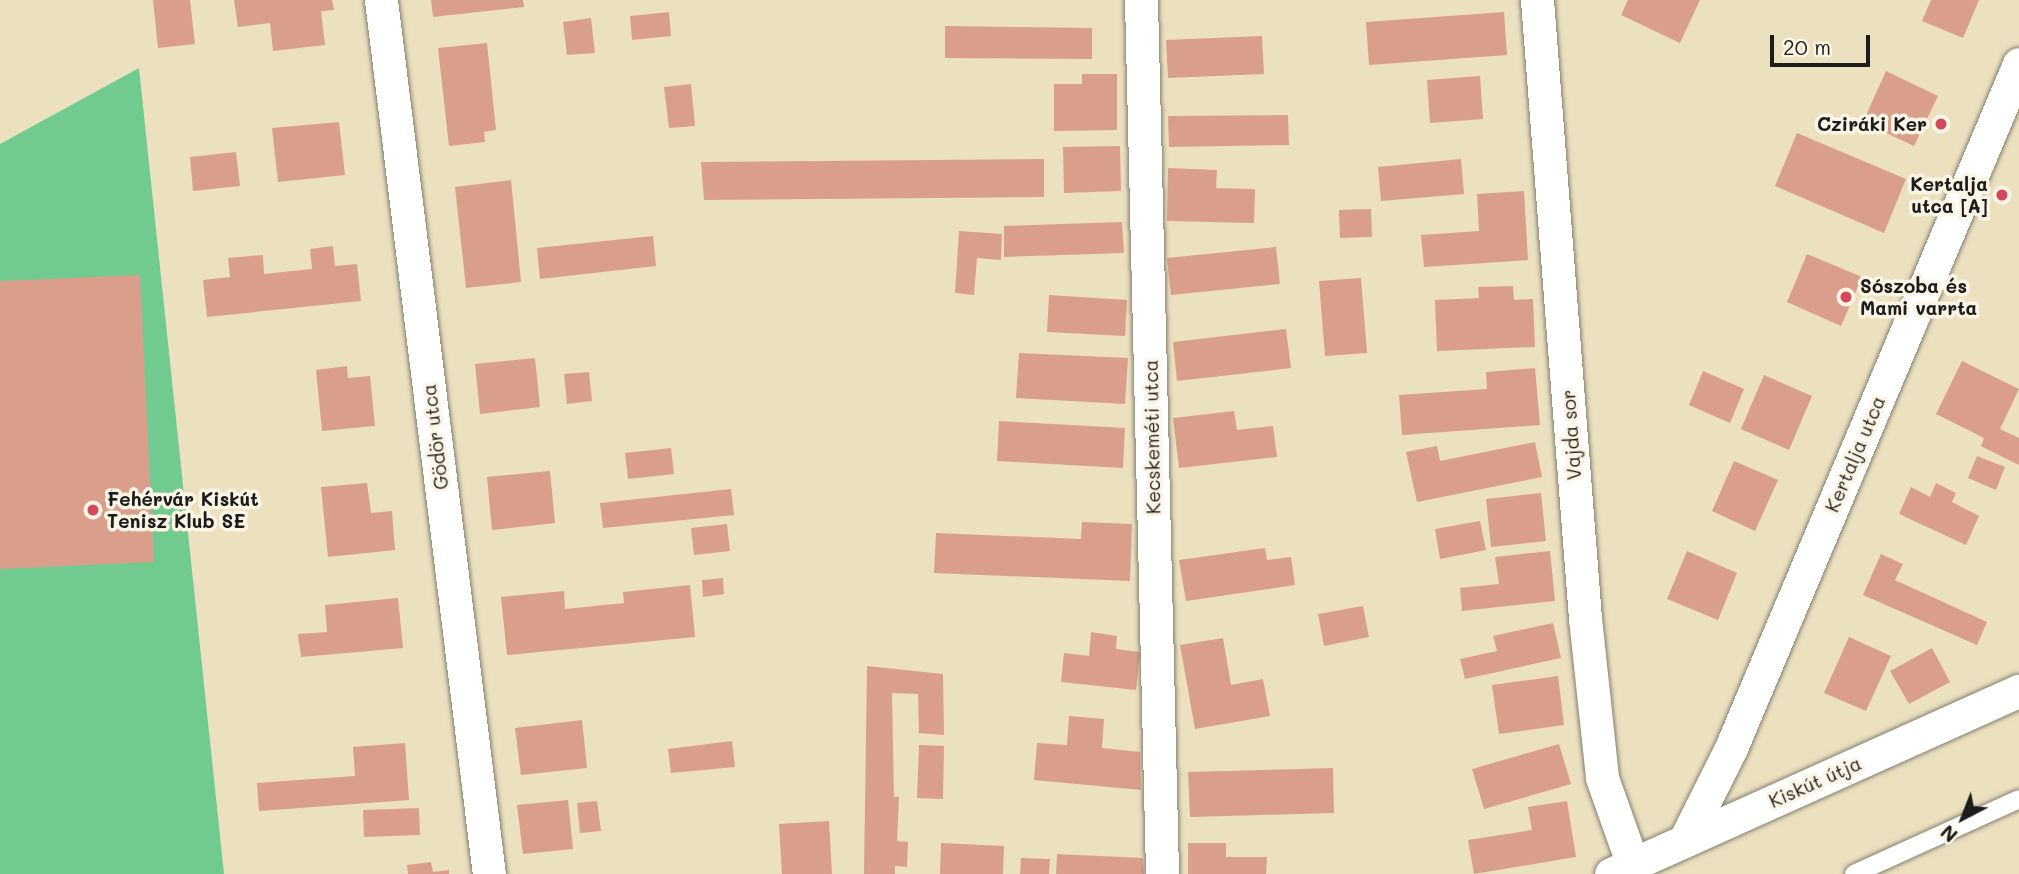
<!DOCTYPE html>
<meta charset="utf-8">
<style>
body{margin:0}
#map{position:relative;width:2019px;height:874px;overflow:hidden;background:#ebe1bf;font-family:Mali,sans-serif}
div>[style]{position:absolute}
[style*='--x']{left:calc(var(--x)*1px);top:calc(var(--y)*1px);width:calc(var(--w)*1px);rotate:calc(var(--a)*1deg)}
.green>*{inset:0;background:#71cb91}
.building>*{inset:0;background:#da9f8a}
.roads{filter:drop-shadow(0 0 2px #847e6e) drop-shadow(0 0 2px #847e6e)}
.lane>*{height:18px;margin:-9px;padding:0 9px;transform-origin:9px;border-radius:9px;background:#fff}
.street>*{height:33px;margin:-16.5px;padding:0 16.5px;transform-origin:16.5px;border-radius:16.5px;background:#fff}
.dots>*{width:19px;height:19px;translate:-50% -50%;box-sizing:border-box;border:4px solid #fcf5e5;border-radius:50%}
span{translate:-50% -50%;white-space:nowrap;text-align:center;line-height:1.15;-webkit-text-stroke:7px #fcf5e5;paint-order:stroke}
.poi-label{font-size:19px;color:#1c1c1c;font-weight:700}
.right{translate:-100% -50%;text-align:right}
.left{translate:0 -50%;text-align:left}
.street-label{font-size:19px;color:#1c1c1c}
.north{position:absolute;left:1928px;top:783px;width:70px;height:70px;-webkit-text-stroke:5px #fcf5e5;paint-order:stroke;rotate:222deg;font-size:19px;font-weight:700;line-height:28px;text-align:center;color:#1c1c1c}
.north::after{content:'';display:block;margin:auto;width:24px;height:32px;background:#1c1c1c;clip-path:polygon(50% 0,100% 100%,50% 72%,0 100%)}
.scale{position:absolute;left:1770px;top:35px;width:100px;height:32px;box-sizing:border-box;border:4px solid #1c1c1c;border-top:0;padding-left:9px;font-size:21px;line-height:24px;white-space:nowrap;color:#1c1c1c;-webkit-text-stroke:5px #fcf5e5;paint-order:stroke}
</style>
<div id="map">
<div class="green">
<div style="clip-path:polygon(139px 68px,224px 874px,0 874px,0 144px)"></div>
</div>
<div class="building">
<div style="clip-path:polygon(153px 0,190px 0,195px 44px,158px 48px)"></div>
<div style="clip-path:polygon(234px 0,332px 0,334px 10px,321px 11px,325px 45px,273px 51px,270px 23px,238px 27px)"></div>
<div style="clip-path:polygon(431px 0,523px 0,524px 7px,433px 17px)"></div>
<div style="clip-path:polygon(1628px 0,1700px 0,1680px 43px,1621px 15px)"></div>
<div style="clip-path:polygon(1931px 0,1979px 0,1963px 38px,1922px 21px)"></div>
<div style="clip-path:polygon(669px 12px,671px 36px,632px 40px,630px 16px)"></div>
<div style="clip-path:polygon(1504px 12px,1507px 55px,1369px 65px,1366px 22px)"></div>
<div style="clip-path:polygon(591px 18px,595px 53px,567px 55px,563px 22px)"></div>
<div style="clip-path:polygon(945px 26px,1092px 28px,1092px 59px,945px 58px)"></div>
<div style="clip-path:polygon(1262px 36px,1264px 74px,1168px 78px,1166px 40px)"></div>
<div style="clip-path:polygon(487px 43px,496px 130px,484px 132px,485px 142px,449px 146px,438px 48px)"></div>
<div style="clip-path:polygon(1886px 71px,1938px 96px,1914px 146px,1863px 122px)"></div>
<div style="clip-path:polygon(1082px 74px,1117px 74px,1117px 130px,1054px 131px,1054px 84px,1082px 84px)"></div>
<div style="clip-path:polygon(1480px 76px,1483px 119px,1430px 123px,1427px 80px)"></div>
<div style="clip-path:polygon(691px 84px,695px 126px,669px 128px,664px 87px)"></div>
<div style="clip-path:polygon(1288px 115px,1289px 145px,1169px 147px,1168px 116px)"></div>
<div style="clip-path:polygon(339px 122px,345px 175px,278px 182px,272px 128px)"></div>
<div style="clip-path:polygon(1797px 133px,1906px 179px,1884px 233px,1775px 186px)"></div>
<div style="clip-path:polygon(1120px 146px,1121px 191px,1064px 193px,1063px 147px)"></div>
<div style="clip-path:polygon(236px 152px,240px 186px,193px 191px,190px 157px)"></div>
<div style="clip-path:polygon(1044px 159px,1044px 197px,704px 200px,701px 162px)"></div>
<div style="clip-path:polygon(1461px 159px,1464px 194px,1381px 201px,1378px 167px)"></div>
<div style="clip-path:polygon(1168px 168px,1217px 170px,1216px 188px,1255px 189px,1254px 223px,1167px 221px)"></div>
<div style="clip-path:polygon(511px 180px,521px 282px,466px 288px,455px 187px)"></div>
<div style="clip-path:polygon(1524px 191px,1528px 260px,1424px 267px,1421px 235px,1479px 231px,1477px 194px)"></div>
<div style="clip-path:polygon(1371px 209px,1372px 237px,1340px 238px,1339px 210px)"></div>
<div style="clip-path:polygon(1122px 222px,1124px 253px,1004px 257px,1004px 226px)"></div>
<div style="clip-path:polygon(959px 231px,1002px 234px,1001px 260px,977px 258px,974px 295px,955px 293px)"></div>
<div style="clip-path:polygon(653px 236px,656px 266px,540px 279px,537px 248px)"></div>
<div style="clip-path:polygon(333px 246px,335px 266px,357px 264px,361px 301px,207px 317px,203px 280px,230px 277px,228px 258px,263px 255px,264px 274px,312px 269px,310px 249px)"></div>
<div style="clip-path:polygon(1276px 247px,1280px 284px,1171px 295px,1167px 258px)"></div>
<div style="clip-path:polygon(1807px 254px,1862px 277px,1841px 326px,1787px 302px)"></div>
<div style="clip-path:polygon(140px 275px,154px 562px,0 569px,0 281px)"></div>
<div style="clip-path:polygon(1361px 278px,1367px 353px,1325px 356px,1319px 281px)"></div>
<div style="clip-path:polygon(1513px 286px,1514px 300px,1533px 299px,1535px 347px,1437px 351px,1435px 300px,1479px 298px,1478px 287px)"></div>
<div style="clip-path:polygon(1049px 295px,1127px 300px,1125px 336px,1047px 332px)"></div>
<div style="clip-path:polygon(1286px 329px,1291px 368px,1177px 381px,1173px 342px)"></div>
<div style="clip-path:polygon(1019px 353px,1128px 358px,1125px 404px,1016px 398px)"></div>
<div style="clip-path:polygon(535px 358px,540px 407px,480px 414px,475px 364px)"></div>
<div style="clip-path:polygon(1962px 361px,2019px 389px,2000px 429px,2019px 438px,2019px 465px,1981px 446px,1984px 438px,1936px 414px)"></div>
<div style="clip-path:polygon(347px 366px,348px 378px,370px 376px,375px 426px,322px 431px,316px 370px)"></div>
<div style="clip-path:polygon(1535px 368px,1540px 425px,1402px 435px,1399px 395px,1487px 389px,1486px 372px)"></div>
<div style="clip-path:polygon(1703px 371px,1744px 389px,1730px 423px,1689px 405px)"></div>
<div style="clip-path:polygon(589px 372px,592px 401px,567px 404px,564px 374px)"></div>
<div style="clip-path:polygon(1764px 375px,1812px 396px,1789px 450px,1741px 429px)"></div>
<div style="clip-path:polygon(1234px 411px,1237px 430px,1273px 426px,1277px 457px,1179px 468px,1173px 418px)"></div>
<div style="clip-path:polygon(999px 421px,1125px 428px,1123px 468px,997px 461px)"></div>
<div style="clip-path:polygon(1535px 442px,1542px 477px,1417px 502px,1406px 452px,1437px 446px,1440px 461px)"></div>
<div style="clip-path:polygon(671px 448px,674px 474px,628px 479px,625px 453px)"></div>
<div style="clip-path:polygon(1977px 456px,2005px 467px,1996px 490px,1968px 478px)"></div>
<div style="clip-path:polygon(1734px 461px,1778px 480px,1755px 531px,1712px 511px)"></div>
<div style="clip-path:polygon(550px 471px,555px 523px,492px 530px,487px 477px)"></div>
<div style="clip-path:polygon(367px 483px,371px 513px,392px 511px,395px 550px,328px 557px,321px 487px)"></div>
<div style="clip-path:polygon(1936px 483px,1956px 493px,1952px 502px,1979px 516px,1966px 545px,1899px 514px,1911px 487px,1930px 497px)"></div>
<div style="clip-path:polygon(731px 489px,734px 515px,603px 528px,600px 503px)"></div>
<div style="clip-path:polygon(1541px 493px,1546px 541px,1491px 547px,1486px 499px)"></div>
<div style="clip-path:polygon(1480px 521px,1486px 550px,1440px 559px,1435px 529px)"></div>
<div style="clip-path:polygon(1082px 522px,1132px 524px,1130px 581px,934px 573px,936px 533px,1081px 539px)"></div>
<div style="clip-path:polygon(727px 524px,730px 551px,694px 555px,691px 528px)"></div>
<div style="clip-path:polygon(1265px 548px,1267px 560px,1291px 557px,1295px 585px,1186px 601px,1179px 560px)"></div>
<div style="clip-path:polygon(1550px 551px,1555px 601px,1462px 611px,1460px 588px,1499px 584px,1495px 557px)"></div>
<div style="clip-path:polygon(1687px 551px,1737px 573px,1718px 620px,1667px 599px)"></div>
<div style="clip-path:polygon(1881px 554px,1903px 564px,1895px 580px,1987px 622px,1977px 645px,1863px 595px)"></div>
<div style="clip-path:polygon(723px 578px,724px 594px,703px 597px,702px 580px)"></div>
<div style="clip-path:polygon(690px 585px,695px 637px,507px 655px,501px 597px,564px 591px,565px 609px,624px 603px,623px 592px)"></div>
<div style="clip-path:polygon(398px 598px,403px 648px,301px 657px,298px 634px,327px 632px,325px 605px)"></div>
<div style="clip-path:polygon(1363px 606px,1369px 637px,1324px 646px,1318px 614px)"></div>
<div style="clip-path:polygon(1553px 623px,1561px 658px,1465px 679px,1460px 659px,1497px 651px,1493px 636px)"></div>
<div style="clip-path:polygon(1091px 632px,1117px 636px,1116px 649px,1140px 652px,1136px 690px,1061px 682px,1064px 653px,1089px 656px)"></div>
<div style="clip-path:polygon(1849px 637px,1891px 656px,1866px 711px,1824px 693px)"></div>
<div style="clip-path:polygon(1223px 638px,1231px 685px,1263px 679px,1270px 716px,1195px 729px,1180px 645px)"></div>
<div style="clip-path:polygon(1932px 648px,1950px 682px,1909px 704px,1890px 671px)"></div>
<div style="clip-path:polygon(867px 666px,943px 674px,944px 735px,919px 733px,918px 694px,892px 693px,894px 797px,899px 797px,897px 841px,908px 842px,907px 867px,895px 866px,895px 874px,864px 874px)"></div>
<div style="clip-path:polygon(1558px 676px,1564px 725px,1499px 734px,1492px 685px)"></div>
<div style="clip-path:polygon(1069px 716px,1104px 719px,1102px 748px,1140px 752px,1141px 790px,1034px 780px,1037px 743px,1067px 745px)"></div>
<div style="clip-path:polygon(582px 720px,587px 768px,521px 775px,515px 728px)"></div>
<div style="clip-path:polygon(732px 741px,735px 767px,671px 773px,668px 749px)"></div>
<div style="clip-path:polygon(405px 743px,409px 800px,259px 811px,257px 783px,355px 776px,353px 747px)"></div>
<div style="clip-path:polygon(1559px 744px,1571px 784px,1484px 809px,1472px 769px)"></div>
<div style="clip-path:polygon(919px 745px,944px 746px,943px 799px,917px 798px)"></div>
<div style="clip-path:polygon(1333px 768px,1334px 813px,1190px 817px,1188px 772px)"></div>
<div style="clip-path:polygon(568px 800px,573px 849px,523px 854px,517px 805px)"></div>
<div style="clip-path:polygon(597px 801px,601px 831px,580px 833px,577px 803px)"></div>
<div style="clip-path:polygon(1567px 801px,1576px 857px,1474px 874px,1468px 840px,1532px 830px,1528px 807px)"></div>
<div style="clip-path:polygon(419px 808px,420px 835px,364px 837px,363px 810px)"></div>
<div style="clip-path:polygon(829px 821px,832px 874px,782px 874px,779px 824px)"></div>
<div style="clip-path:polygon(941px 843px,1004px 846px,1003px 874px,940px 874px)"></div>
<div style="clip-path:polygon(1188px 843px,1226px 843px,1226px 857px,1267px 857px,1266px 874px,1188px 874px)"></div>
<div style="clip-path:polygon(1057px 854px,1143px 858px,1144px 874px,1056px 874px)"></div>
<div style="clip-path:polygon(1021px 858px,1050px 859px,1049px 874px,1020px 874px)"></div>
<div style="clip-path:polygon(431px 862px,433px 872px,449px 870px,449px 874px,408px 874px,407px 865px)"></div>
</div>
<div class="roads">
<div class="lane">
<div style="--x:1854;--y:874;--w:181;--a:-24.4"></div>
</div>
<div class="street">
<div style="--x:381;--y:0;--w:881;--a:82.96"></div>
<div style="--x:1141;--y:0;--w:874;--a:88.62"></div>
<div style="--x:1537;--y:0;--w:620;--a:85.56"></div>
<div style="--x:1585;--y:618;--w:161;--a:83.9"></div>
<div style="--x:1602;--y:778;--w:92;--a:70.4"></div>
<div style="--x:1685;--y:840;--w:103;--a:-63.4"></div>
<div style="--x:1731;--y:748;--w:742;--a:-67.17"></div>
<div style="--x:1611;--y:874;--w:447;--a:-24.2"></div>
</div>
</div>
<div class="dots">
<div style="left:1941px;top:124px;background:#d1495b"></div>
<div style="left:2002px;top:195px;background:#d1495b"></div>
<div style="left:1846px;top:297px;background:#d1495b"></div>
<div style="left:93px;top:510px;background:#d1495b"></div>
</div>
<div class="poi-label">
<span class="right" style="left:1927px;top:124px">Cziráki Ker</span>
<span class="right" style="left:1988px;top:195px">Kertalja<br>utca [A]</span>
<span class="left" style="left:1860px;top:297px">Sószoba és<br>Mami varrta</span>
<span class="left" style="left:107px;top:510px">Fehérvár Kiskút<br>Tenisz Klub SE</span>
</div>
<div class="street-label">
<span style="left:1571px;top:435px;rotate:-94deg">Vajda sor</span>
<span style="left:435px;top:437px;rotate:-97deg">Gödör utca</span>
<span style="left:1152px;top:437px;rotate:-91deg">Kecskeméti utca</span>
<span style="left:1855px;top:454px;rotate:-67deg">Kertalja utca</span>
<span style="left:1815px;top:782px;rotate:-24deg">Kiskút útja</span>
</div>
<div class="north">N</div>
<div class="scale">20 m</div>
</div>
